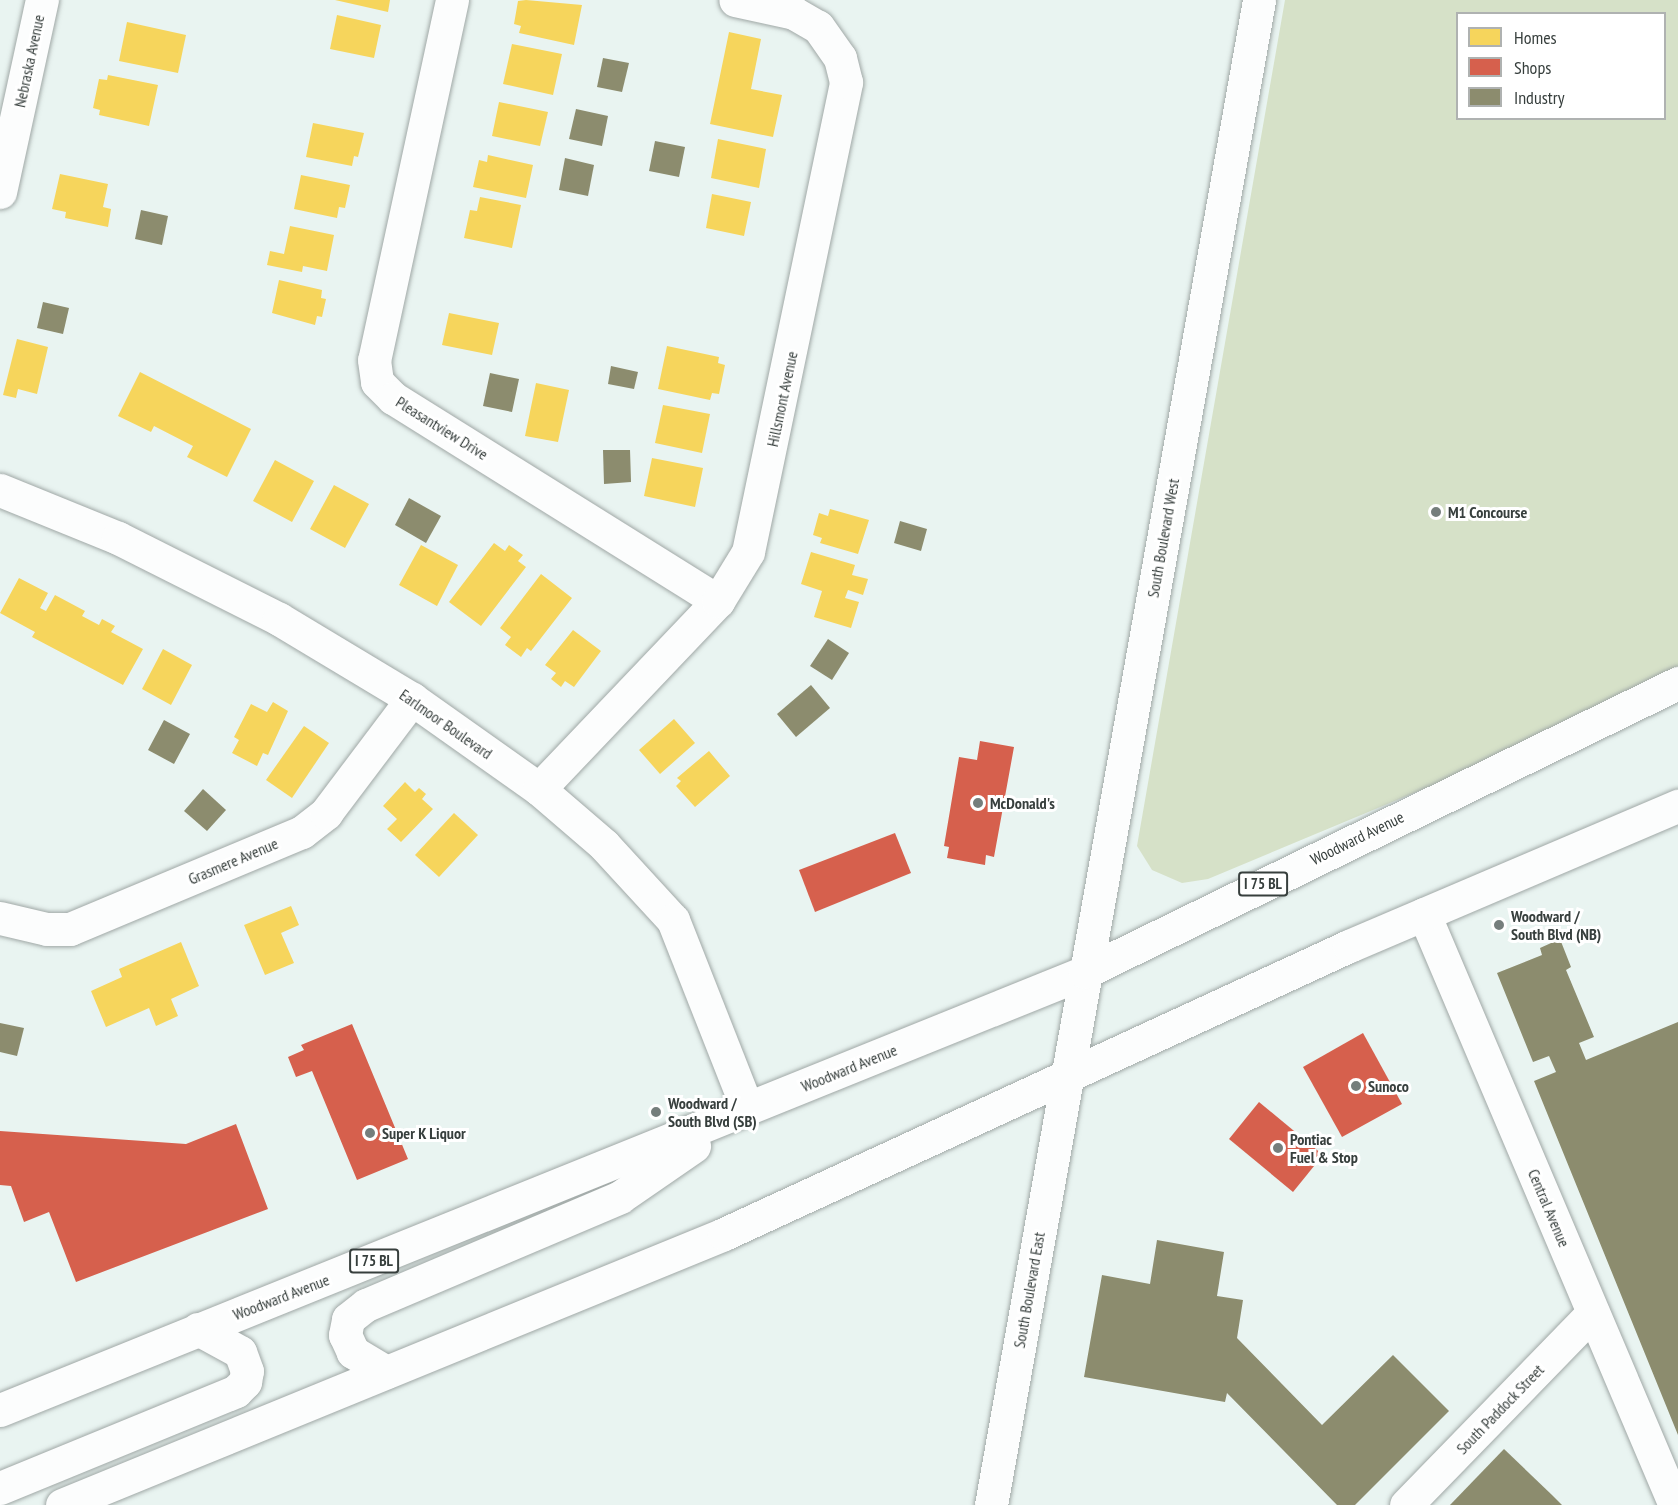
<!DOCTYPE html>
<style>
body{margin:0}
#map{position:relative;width:1678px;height:1505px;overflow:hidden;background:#e9f4f1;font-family:"PT Sans Narrow",sans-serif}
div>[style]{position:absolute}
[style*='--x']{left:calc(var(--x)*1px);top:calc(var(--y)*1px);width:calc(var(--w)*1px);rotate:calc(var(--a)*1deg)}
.green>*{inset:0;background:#d6e1c8}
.homes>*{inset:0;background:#f6d55c}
.shops>*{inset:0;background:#d6604d}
.industry>*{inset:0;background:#8c8c6e}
.roads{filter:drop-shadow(0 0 2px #a0a8a6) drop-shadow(0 0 2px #a0a8a6)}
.minor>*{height:33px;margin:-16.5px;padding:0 16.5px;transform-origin:16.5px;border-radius:16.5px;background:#fcfdfd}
.major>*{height:33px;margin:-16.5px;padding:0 16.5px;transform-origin:16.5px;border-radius:16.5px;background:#fcfdfd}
.dots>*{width:16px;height:16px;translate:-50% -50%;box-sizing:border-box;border:3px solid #fff;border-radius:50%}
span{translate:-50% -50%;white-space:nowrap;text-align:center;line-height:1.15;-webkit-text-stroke:6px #fff;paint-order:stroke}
.shield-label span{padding:2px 4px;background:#fff;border:2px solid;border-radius:4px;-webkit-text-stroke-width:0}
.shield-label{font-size:15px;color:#373f3d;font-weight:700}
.street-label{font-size:16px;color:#373f3d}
.poi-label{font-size:16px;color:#373f3d;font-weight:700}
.left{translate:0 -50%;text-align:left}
.legend{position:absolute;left:1456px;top:12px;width:210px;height:108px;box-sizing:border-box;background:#fff;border:2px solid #afb2b1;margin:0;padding:8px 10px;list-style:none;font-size:18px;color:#373f3d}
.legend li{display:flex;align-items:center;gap:12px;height:30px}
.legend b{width:30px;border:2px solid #afb2b1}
</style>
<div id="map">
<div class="green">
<div style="clip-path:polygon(evenodd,1285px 0,1678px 0,1678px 701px,1481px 765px,1208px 879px,1182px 883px,1152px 870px,1137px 846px,1285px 0,1458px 14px,1664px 14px,1664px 118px,1458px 118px,1458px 14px)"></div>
</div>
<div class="homes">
<div style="clip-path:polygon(335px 0,390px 0,388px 12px)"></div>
<div style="clip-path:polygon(526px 0,582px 5px,574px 45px,519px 33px,521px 26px,514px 24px,518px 1px)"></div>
<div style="clip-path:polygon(337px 15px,381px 25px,374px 58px,330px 49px)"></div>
<div style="clip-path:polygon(127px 22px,186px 35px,178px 73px,119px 61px)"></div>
<div style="clip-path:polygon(729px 32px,761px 39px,751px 89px,782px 95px,773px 137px,710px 124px)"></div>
<div style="clip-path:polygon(512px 44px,562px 54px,553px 95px,503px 84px)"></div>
<div style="clip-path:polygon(108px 75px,158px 85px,149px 126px,99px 115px,100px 110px,93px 108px,99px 79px,107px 80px)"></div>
<div style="clip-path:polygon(499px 102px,548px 112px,540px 146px,492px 136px)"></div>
<div style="clip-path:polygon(313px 123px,364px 133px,358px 157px,354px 156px,352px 166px,306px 157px)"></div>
<div style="clip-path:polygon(718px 139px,766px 149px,759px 188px,711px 178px)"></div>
<div style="clip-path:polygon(488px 155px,533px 165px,526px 198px,473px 187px,479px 160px,487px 162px)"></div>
<div style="clip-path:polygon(60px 174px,108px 184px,103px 207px,111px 209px,108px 227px,65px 218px,66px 212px,52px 209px)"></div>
<div style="clip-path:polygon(301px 175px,350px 185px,345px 208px,339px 207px,337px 218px,294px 209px)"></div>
<div style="clip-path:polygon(712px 194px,751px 202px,744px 236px,706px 228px)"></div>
<div style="clip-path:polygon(480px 197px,521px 205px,512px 248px,464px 238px,470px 210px,477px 211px)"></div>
<div style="clip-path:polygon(290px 226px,334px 235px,327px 271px,303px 266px,302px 272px,267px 265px,270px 251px,284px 254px)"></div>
<div style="clip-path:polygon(279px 280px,322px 290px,321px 298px,326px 299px,322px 317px,317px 316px,315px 325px,272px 313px)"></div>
<div style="clip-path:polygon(449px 313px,499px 323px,492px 355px,442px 345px)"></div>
<div style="clip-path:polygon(17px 339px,48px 347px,37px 394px,18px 389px,16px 398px,3px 395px)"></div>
<div style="clip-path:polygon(667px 346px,719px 357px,718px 363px,725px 365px,719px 394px,712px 393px,710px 400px,658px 389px)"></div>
<div style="clip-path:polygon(140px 372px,251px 429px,227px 477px,187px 457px,193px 446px,154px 426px,151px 432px,118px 416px)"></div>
<div style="clip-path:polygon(536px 383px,569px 390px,558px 442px,525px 436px)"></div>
<div style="clip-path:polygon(663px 405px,710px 414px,702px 453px,655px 443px)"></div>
<div style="clip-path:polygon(652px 458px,703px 468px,695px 507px,644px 496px)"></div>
<div style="clip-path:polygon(275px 460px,314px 481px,292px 522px,253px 501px)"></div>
<div style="clip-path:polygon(334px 485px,369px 504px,345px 548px,310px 529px)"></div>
<div style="clip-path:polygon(830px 509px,869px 520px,858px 554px,820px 543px,822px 538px,813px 535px,819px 513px,828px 516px)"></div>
<div style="clip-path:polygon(494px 543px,505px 551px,509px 545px,523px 555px,518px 561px,526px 567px,481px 626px,449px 602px)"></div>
<div style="clip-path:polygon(421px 545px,458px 565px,437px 606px,399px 585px)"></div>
<div style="clip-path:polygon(811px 552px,855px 565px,852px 575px,868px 579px,863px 595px,848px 590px,845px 598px,859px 602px,851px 628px,814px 617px,822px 591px,801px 584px)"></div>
<div style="clip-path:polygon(541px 574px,572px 598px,531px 651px,527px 648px,521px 657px,505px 645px,511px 637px,500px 628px)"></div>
<div style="clip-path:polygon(19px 578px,48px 593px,40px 608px,46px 611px,55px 595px,85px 611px,82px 616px,99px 625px,102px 619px,115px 626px,111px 632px,143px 649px,123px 685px,32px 637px,35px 632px,0 613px)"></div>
<div style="clip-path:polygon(573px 630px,601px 651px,574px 687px,565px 681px,561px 687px,551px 679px,556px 673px,545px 665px)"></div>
<div style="clip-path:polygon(163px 649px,192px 665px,171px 705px,142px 689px)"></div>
<div style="clip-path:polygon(273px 702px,288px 711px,268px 755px,263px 753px,257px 766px,232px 753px,239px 740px,234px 737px,251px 704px,267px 712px)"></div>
<div style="clip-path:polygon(674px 719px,695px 743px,660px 774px,639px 750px)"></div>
<div style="clip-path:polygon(304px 726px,329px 743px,292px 798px,266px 780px)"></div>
<div style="clip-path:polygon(709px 751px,730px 776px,695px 807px,676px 786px,681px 781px,677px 778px)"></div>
<div style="clip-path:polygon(405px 782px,415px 792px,419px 788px,426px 794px,422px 799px,433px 809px,401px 842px,387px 829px,397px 819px,383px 806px)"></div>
<div style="clip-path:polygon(454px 813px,478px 835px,439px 877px,415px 855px)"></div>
<div style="clip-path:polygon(291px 906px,299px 925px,281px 933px,294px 963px,265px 975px,244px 925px)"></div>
<div style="clip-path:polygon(181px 942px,199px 986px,171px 999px,178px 1016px,156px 1026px,149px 1008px,106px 1027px,91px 991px,122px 977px,119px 969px)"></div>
</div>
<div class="shops">
<div style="clip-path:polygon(980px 741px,1014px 747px,994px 857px,986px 855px,985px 865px,947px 858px,949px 847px,944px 846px,959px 757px,977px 760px)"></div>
<div style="clip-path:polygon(895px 833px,911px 873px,815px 912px,799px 870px)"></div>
<div style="clip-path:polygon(352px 1024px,408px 1159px,357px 1180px,312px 1071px,296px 1077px,288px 1057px,304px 1050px,301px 1045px)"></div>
<div style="clip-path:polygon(1363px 1033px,1402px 1104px,1342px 1137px,1303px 1067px)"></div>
<div style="clip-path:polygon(1259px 1102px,1323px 1155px,1293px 1192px,1229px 1139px)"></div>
<div style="clip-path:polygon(236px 1124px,268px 1209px,76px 1282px,49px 1212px,24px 1222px,11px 1186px,0 1185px,0 1131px,186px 1144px)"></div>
</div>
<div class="industry">
<div style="clip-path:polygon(603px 58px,629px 63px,622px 92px,597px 87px)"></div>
<div style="clip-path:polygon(576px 109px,608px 116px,602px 146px,569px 139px)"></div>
<div style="clip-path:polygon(655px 141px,685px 147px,679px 177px,649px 171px)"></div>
<div style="clip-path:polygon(565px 158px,594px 165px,588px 196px,559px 190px)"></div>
<div style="clip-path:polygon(141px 210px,168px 216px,162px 245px,135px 239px)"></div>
<div style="clip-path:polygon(43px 302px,69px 308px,63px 334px,37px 328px)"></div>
<div style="clip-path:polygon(611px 366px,638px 372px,634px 389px,608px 384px)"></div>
<div style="clip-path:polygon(490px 373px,519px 379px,512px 412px,483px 406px)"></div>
<div style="clip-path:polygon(603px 450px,630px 450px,631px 482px,604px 484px)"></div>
<div style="clip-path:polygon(409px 498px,441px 516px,426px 543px,395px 525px)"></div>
<div style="clip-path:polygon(900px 521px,927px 529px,921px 551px,894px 543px)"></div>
<div style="clip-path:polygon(828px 639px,849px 653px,832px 680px,810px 666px)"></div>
<div style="clip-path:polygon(811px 685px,830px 708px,796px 737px,777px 714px)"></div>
<div style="clip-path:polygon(164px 720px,190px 734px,174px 764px,148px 750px)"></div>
<div style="clip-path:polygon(203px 789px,226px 810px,207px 831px,184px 811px)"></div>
<div style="clip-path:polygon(1560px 939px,1571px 967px,1566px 970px,1594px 1037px,1579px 1043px,1586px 1060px,1678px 1022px,1678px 1435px,1534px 1081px,1556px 1072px,1549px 1056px,1533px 1062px,1497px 973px,1542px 955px,1540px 948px)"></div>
<div style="clip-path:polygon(0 1023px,24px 1028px,17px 1056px,0 1052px)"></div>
<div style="clip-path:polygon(1157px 1240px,1224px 1252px,1217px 1296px,1243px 1300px,1237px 1338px,1322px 1425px,1393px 1355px,1449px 1411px,1355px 1505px,1337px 1505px,1227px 1393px,1225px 1402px,1084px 1377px,1102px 1275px,1150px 1284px)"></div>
<div style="clip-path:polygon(1504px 1449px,1552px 1495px,1562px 1505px,1450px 1505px)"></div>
</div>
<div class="roads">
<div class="minor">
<div style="--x:452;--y:0;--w:368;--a:102.2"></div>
<div style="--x:374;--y:360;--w:22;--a:82"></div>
<div style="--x:377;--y:382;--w:23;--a:45"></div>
<div style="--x:393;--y:398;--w:383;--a:32"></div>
<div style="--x:0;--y:192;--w:197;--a:-77.7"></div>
<div style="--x:0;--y:490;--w:127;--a:22.1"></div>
<div style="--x:118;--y:538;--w:180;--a:26.7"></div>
<div style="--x:279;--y:619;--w:155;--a:31"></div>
<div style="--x:412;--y:699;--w:156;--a:35.3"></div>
<div style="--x:539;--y:789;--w:86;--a:40.7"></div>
<div style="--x:604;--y:845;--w:102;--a:47.4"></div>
<div style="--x:673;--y:920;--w:202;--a:68.5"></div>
<div style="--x:539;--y:789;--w:260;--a:-46.4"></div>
<div style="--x:718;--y:601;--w:57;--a:-58.5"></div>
<div style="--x:748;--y:552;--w:480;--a:-78.2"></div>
<div style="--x:846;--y:82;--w:25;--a:-104"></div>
<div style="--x:840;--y:58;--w:38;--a:-125"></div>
<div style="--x:818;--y:27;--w:28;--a:-150"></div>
<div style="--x:794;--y:13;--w:60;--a:-167.6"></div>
<div style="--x:1424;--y:914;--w:640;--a:67"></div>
<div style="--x:0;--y:918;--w:48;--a:13.2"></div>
<div style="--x:47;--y:929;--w:23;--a:0"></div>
<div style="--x:70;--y:929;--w:251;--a:-22.7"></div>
<div style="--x:302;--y:832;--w:31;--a:-38"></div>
<div style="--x:326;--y:813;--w:143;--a:-53"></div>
<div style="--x:991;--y:1505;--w:1529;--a:-79.9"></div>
<div style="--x:1406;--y:1505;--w:268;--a:-45.8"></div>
</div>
<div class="major">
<div style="--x:386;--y:1372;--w:39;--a:-149"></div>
<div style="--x:353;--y:1352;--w:19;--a:-115"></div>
<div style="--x:345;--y:1335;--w:16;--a:-79"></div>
<div style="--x:348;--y:1319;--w:23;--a:-38"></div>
<div style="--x:366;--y:1305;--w:276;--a:-23"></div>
<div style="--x:620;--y:1197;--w:90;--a:-34.6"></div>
<div style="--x:0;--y:1410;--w:1170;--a:-21.98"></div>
<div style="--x:1085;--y:972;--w:660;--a:-25.98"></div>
<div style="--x:0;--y:1488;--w:255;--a:-22.3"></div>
<div style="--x:236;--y:1391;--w:13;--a:-45"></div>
<div style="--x:245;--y:1382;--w:11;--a:-80"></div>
<div style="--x:247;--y:1371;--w:20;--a:-110"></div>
<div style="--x:240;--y:1352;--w:48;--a:-151.3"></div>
<div style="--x:62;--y:1505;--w:715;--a:-22.26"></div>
<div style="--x:724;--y:1234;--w:688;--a:-24.74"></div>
<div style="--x:1349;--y:946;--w:358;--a:-23.1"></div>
</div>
</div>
<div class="dots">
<div style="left:1436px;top:512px;background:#757e7c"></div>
<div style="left:978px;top:803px;background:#757e7c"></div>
<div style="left:1499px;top:925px;background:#757e7c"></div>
<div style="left:1356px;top:1086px;background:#757e7c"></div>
<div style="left:656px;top:1112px;background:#757e7c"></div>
<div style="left:370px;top:1133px;background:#757e7c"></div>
<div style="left:1278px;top:1148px;background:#757e7c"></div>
</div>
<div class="shield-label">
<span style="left:1263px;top:884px">I 75 BL</span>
<span style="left:374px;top:1261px">I 75 BL</span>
</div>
<div class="street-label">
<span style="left:29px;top:61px;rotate:-78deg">Nebraska Avenue</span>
<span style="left:782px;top:399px;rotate:-78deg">Hillsmont Avenue</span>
<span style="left:442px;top:428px;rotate:32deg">Pleasantview Drive</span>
<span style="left:1163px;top:538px;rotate:-80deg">South Boulevard West</span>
<span style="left:446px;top:724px;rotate:35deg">Earlmoor Boulevard</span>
<span style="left:1357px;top:838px;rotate:-26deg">Woodward Avenue</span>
<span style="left:233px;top:861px;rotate:-23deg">Grasmere Avenue</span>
<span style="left:849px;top:1068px;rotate:-22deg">Woodward Avenue</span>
<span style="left:1549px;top:1208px;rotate:67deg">Central Avenue</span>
<span style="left:1029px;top:1290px;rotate:-80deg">South Boulevard East</span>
<span style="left:281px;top:1297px;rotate:-21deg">Woodward Avenue</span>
<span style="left:1500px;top:1409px;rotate:-46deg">South Paddock Street</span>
</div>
<div class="poi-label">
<span class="left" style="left:1448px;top:512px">M1 Concourse</span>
<span class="left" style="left:990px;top:803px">McDonald's</span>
<span class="left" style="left:1511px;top:925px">Woodward /<br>South Blvd (NB)</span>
<span class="left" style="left:1368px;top:1086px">Sunoco</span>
<span class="left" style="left:668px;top:1112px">Woodward /<br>South Blvd (SB)</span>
<span class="left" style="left:382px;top:1133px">Super K Liquor</span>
<span class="left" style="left:1290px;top:1148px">Pontiac<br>Fuel &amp; Stop</span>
</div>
<ul class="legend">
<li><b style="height:16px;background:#f6d55c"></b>Homes</li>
<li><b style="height:16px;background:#d6604d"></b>Shops</li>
<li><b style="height:16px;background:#8c8c6e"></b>Industry</li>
</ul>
</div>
